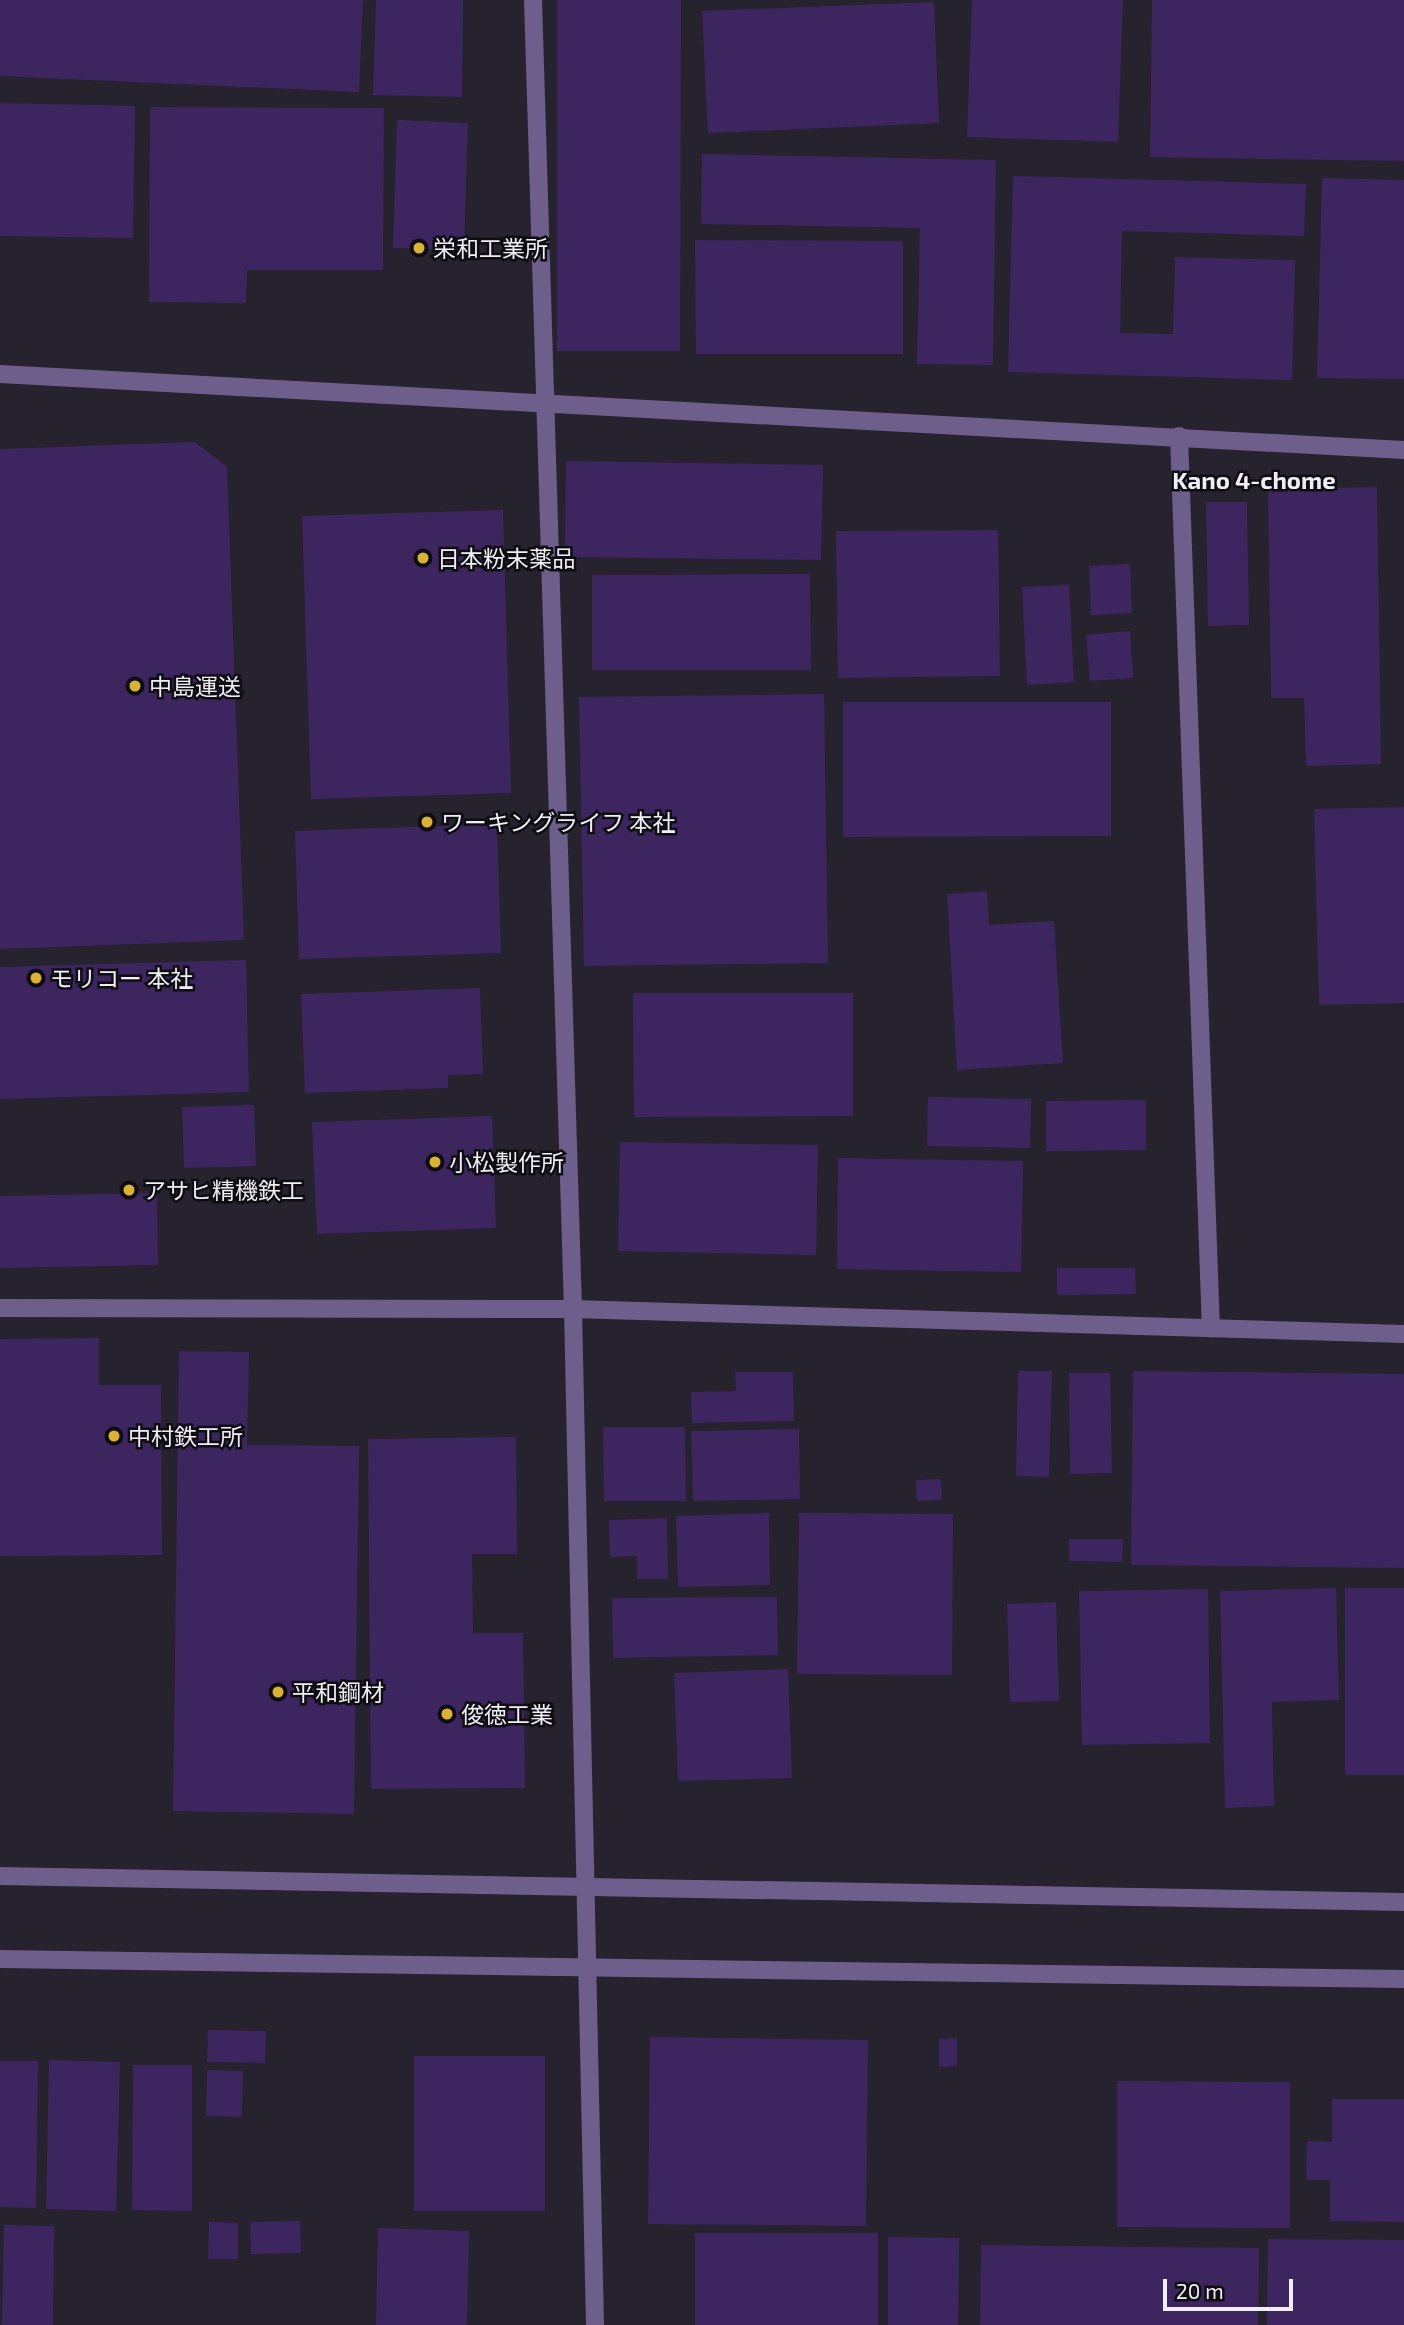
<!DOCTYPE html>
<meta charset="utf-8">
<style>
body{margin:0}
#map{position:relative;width:1404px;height:2325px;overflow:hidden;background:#26222e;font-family:"Exo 2","Noto Sans JP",sans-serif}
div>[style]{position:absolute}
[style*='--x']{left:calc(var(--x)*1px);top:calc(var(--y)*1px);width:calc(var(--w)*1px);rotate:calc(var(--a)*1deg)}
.building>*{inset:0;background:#3d265f}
.minor>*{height:18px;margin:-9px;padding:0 9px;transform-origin:9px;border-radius:9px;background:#6d5e8b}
.dots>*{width:19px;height:19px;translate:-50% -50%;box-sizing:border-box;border:4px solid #0e0d12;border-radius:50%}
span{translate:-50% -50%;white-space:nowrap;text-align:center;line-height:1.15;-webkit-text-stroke:5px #0e0d12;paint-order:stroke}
.poi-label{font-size:23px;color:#f0edf5}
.left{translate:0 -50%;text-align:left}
.neighbourhood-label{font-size:24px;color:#f0edf5;font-weight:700}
.scale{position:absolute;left:1163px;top:2279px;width:130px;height:32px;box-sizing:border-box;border:4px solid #f0edf5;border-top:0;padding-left:9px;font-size:21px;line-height:24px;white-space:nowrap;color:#f0edf5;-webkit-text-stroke:5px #0e0d12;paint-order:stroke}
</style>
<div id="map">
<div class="building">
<div style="clip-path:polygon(0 0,363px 0,359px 92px,0 76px)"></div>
<div style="clip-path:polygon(376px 0,463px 0,462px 97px,373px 95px)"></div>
<div style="clip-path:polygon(557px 0,681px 0,680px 351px,557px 351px)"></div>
<div style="clip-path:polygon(972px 0,1123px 0,1118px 142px,967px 137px)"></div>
<div style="clip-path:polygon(1152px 0,1404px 0,1404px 161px,1150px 157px)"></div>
<div style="clip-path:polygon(934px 2px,939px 123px,708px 133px,702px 11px)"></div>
<div style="clip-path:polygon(0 103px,135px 106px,133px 238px,0 236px)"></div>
<div style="clip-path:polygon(150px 107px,384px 108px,383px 270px,247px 270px,246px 303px,149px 302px)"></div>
<div style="clip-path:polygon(397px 120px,468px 123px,464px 250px,393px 248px)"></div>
<div style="clip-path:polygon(702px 154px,996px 160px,993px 365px,917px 364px,920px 228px,701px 224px)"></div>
<div style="clip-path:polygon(1013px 176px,1306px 184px,1304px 236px,1122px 231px,1120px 333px,1173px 334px,1175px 257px,1295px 260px,1292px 380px,1008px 372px)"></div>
<div style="clip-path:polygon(1322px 178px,1404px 180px,1404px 379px,1317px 378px)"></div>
<div style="clip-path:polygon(695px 240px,903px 241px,903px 354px,696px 354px)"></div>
<div style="clip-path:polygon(195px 442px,227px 467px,244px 940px,0 949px,0 449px)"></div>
<div style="clip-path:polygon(566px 461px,823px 465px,821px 560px,565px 557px)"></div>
<div style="clip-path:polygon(1377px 487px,1381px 764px,1306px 766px,1304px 698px,1271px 698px,1268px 489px)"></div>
<div style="clip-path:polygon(1206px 502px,1247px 502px,1249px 625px,1208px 626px)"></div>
<div style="clip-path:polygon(503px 510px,511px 793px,311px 799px,302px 516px)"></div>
<div style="clip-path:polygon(998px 530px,1000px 676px,838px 678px,836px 531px)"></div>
<div style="clip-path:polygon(1130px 564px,1132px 613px,1091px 615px,1089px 566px)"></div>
<div style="clip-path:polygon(810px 574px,811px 670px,592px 670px,592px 575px)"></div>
<div style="clip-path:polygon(1069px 585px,1074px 682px,1027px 685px,1022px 587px)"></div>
<div style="clip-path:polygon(1130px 631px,1133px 678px,1090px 681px,1086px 635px)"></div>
<div style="clip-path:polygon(824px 694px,828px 963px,584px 966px,579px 697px)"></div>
<div style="clip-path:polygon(843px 702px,1111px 702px,1111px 836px,843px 837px)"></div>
<div style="clip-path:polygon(1404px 807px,1404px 1003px,1319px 1005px,1314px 809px)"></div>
<div style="clip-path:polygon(497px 824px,501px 953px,299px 959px,295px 831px)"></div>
<div style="clip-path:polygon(987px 891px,989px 925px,1054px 921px,1063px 1063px,957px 1070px,947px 894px)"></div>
<div style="clip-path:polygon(246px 960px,249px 1092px,0 1099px,0 967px)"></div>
<div style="clip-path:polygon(480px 988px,483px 1074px,448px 1075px,448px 1088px,305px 1093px,301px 994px)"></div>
<div style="clip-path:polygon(633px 993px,853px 993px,853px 1116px,634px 1117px)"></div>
<div style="clip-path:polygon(928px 1097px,1031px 1099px,1030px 1148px,927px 1146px)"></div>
<div style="clip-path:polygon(1146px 1100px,1146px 1150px,1046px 1151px,1046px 1101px)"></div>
<div style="clip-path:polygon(254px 1105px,256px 1166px,184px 1168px,182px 1107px)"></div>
<div style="clip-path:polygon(492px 1116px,496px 1228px,317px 1234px,312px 1122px)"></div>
<div style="clip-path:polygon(620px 1142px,818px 1145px,816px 1255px,618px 1251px)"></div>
<div style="clip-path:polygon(838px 1158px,1023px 1161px,1021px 1272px,837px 1269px)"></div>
<div style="clip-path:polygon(157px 1193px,158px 1265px,0 1268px,0 1196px)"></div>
<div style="clip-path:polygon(1057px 1268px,1135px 1268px,1136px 1294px,1057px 1295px)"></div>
<div style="clip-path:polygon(99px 1338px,99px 1385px,161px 1385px,162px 1555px,0 1556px,0 1339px)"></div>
<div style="clip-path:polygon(179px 1351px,249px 1352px,247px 1445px,359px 1446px,354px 1814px,173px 1811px)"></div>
<div style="clip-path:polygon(1018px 1371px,1052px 1371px,1049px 1477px,1016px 1476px)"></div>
<div style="clip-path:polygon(1133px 1371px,1404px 1374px,1404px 1568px,1131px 1565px)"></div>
<div style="clip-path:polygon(735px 1372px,793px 1372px,794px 1421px,692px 1423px,691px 1392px,736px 1391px)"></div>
<div style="clip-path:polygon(1069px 1373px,1110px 1373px,1112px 1473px,1070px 1474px)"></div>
<div style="clip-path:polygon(603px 1427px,685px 1427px,686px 1501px,604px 1501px)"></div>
<div style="clip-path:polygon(799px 1429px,800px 1499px,693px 1501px,691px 1431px)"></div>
<div style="clip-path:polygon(516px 1437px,517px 1554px,472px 1554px,473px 1633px,523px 1633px,525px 1788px,371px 1789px,368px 1439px)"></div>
<div style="clip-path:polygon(941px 1479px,942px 1500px,917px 1501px,916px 1480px)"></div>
<div style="clip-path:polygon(769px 1513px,770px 1585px,678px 1587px,676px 1516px)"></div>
<div style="clip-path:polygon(799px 1513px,953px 1514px,952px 1675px,797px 1674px)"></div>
<div style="clip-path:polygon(667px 1518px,668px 1579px,637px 1579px,637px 1556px,610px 1557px,609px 1520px)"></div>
<div style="clip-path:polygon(1069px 1539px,1123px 1539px,1122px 1562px,1069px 1561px)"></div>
<div style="clip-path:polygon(1336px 1588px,1339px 1700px,1272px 1702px,1274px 1806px,1225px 1808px,1220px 1591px)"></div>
<div style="clip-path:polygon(1345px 1588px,1404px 1588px,1404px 1775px,1345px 1775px)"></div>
<div style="clip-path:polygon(1208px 1589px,1210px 1743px,1082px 1745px,1079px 1591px)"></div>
<div style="clip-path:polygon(777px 1597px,778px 1655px,613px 1658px,612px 1598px)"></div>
<div style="clip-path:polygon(1056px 1602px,1059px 1701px,1010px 1702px,1007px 1604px)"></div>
<div style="clip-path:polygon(788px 1669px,792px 1778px,678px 1781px,674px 1673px)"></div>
<div style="clip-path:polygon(208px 2030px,266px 2031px,265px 2063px,207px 2062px)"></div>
<div style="clip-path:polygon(650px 2037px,868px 2040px,866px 2226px,648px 2224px)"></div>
<div style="clip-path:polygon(957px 2038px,957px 2066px,939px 2067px,939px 2039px)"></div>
<div style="clip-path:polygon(414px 2056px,545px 2056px,545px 2211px,414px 2211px)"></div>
<div style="clip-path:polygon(49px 2060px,120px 2062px,116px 2211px,46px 2209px)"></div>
<div style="clip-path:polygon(0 2061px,38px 2061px,36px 2208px,0 2207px)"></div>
<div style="clip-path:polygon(133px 2065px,192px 2065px,192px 2211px,132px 2210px)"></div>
<div style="clip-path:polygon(207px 2070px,243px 2071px,242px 2117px,206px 2116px)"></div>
<div style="clip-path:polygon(1117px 2081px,1290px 2082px,1290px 2228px,1117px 2227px)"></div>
<div style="clip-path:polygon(1332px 2099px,1404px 2099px,1404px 2222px,1330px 2221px,1330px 2180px,1306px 2180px,1307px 2141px,1332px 2142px)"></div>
<div style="clip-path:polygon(300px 2221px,301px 2253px,251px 2254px,250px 2222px)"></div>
<div style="clip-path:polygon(209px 2222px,238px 2223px,238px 2259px,208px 2259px)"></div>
<div style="clip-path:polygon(4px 2225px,54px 2226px,53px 2325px,2px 2325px)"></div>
<div style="clip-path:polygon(378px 2228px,469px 2231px,467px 2325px,376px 2325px)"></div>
<div style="clip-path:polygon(695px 2233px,878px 2233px,878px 2325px,695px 2325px)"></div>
<div style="clip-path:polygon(888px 2237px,959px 2238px,958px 2325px,888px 2325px)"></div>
<div style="clip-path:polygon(1268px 2239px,1404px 2240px,1404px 2325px,1267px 2325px)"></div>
<div style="clip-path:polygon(981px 2245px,1259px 2248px,1258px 2325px,980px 2325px)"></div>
</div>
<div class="minor">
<div style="--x:533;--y:0;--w:1310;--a:88.25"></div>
<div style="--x:573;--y:1309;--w:1016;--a:88.76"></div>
<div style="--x:0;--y:374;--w:1406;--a:3.1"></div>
<div style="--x:1179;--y:436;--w:893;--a:87.95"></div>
<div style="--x:0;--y:1308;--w:573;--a:0.1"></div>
<div style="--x:573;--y:1309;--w:831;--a:1.72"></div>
<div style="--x:0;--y:1876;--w:1404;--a:1.06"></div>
<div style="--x:0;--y:1959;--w:1404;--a:0.82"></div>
</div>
<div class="dots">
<div style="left:419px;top:248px;background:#dcb233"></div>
<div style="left:423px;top:558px;background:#dcb233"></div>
<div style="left:135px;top:686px;background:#dcb233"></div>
<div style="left:427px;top:822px;background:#dcb233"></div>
<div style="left:36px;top:978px;background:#dcb233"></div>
<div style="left:435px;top:1162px;background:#dcb233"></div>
<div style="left:129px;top:1190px;background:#dcb233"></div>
<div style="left:114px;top:1436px;background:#dcb233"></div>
<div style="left:278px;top:1692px;background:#dcb233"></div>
<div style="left:447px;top:1714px;background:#dcb233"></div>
</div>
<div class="poi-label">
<span class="left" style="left:433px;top:248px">栄和工業所</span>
<span class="left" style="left:437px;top:558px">日本粉末薬品</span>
<span class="left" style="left:149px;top:686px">中島運送</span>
<span class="left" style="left:441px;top:822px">ワーキングライフ 本社</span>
<span class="left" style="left:50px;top:978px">モリコー 本社</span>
<span class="left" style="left:449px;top:1162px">小松製作所</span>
<span class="left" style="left:143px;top:1190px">アサヒ精機鉄工</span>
<span class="left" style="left:128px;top:1436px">中村鉄工所</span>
<span class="left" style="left:292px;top:1692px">平和鋼材</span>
<span class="left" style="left:461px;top:1714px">俊徳工業</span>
</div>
<div class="neighbourhood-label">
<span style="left:1254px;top:480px">Kano 4-chome</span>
</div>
<div class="scale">20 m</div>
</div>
